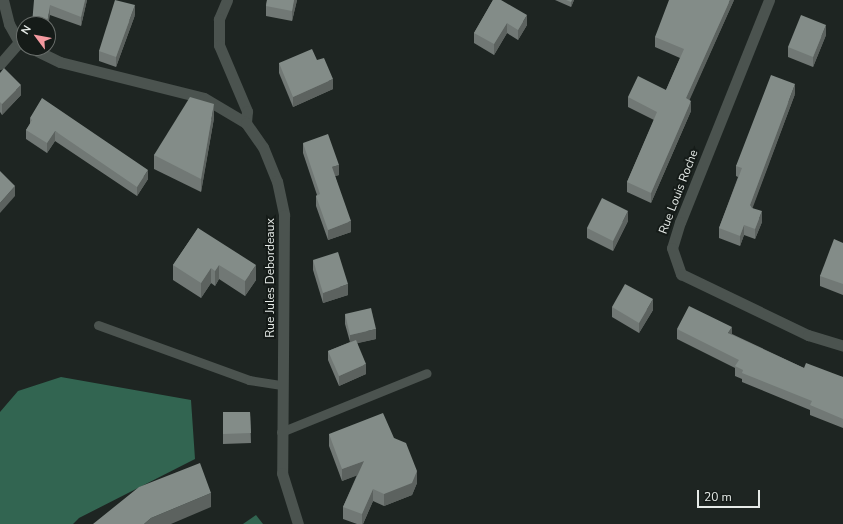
<!DOCTYPE html>
<style>
body{margin:0}
#map{position:relative;width:843px;height:524px;overflow:hidden;background:#1e2522;font-family:"Nunito Sans",sans-serif}
div>[style]{position:absolute}
[style*='--x']{left:calc(var(--x)*1px);top:calc(var(--y)*1px);width:calc(var(--w)*1px);rotate:calc(var(--a)*1deg)}
.forest>*{inset:0;background:#326551}
.service>*{height:9px;margin:-4.5px;padding:0 4.5px;transform-origin:4.5px;border-radius:4.5px;background:#4b534f}
.minor>*{height:11px;margin:-5.5px;padding:0 5.5px;transform-origin:5.5px;border-radius:5.5px;background:#4b534f}
.tertiary>*{height:11px;margin:-5.5px;padding:0 5.5px;transform-origin:5.5px;border-radius:5.5px;background:#4b534f}
.wall>*{inset:0;background:#717875}
.shaded-wall>*{inset:0;background:#5c625f}
.building>*{inset:0;background:#838c88}
span{translate:-50% -50%;white-space:nowrap;text-align:center;line-height:1.15;-webkit-text-stroke:4px #151b18;paint-order:stroke}
.street-label{font-size:12px;color:#e6ebe8}
.north{position:absolute;left:16px;top:16px;width:40px;height:40px;box-sizing:border-box;background:#151b18;border:1px solid #696e6b;border-radius:50%;rotate:302deg;font-size:11px;font-weight:700;line-height:16px;text-align:center;color:#e6ebe8}
.north::after{content:'';display:block;margin:auto;width:14px;height:18px;background:#f49aa0;clip-path:polygon(50% 0,100% 100%,50% 72%,0 100%)}
.scale{position:absolute;left:697px;top:490px;width:63px;height:18px;box-sizing:border-box;border:2px solid #e6ebe8;border-top:0;padding-left:5px;font-size:12px;line-height:14px;white-space:nowrap;color:#e6ebe8;-webkit-text-stroke:3px #151b18;paint-order:stroke}
</style>
<div id="map">
<div class="forest">
<div style="clip-path:polygon(61px 377px,191px 400px,195px 459px,79px 518px,73px 524px,0 524px,0 412px,18px 391px)"></div>
<div style="clip-path:polygon(256px 515px,263px 524px,243px 524px)"></div>
</div>
<div class="service">
<div style="--x:98;--y:325;--w:161;--a:20"></div>
<div style="--x:249;--y:380;--w:33;--a:9"></div>
<div style="--x:281;--y:432;--w:157;--a:-22"></div>
</div>
<div class="minor">
<div style="--x:227;--y:0;--w:21;--a:113"></div>
<div style="--x:219;--y:19;--w:26;--a:90"></div>
<div style="--x:219;--y:45;--w:72;--a:67"></div>
<div style="--x:247;--y:111;--w:12;--a:95"></div>
<div style="--x:769;--y:0;--w:239;--a:111.8"></div>
<div style="--x:680;--y:222;--w:27;--a:107"></div>
<div style="--x:672;--y:248;--w:28;--a:71"></div>
<div style="--x:681;--y:274;--w:141;--a:25.7"></div>
<div style="--x:808;--y:335;--w:37;--a:17"></div>
<div style="--x:0;--y:64;--w:29;--a:-49"></div>
</div>
<div class="tertiary">
<div style="--x:3;--y:0;--w:25;--a:76"></div>
<div style="--x:9;--y:24;--w:21;--a:61"></div>
<div style="--x:19;--y:42;--w:6;--a:31"></div>
<div style="--x:31;--y:48;--w:32;--a:26"></div>
<div style="--x:60;--y:62;--w:148;--a:14"></div>
<div style="--x:204;--y:98;--w:49;--a:30.8"></div>
<div style="--x:246;--y:123;--w:29;--a:55"></div>
<div style="--x:263;--y:147;--w:37;--a:68"></div>
<div style="--x:277;--y:181;--w:35;--a:78"></div>
<div style="--x:284;--y:215;--w:258;--a:90.4"></div>
<div style="--x:282;--y:473;--w:53;--a:72.6"></div>
</div>
<div class="wall">
<div style="clip-path:polygon(34px 0,87px 0,81px 26px,50px 15px)"></div>
<div style="clip-path:polygon(267px 0,297px 0,292px 21px,266px 16px,266px 6px)"></div>
<div style="clip-path:polygon(493px 0,527px 25px,518px 40px,507px 33px,494px 55px,474px 43px,474px 33px)"></div>
<div style="clip-path:polygon(555px 0,574px 0,571px 7px)"></div>
<div style="clip-path:polygon(734px 0,689px 100px,691px 111px,651px 203px,627px 192px,627px 182px,654px 120px,628px 107px,628px 97px,666px 90px,680px 58px,655px 47px,655px 37px)"></div>
<div style="clip-path:polygon(135px 15px,116px 67px,99px 61px,99px 51px)"></div>
<div style="clip-path:polygon(826px 35px,813px 67px,788px 57px,788px 47px)"></div>
<div style="clip-path:polygon(317px 60px,333px 89px,293px 107px,279px 73px,279px 63px)"></div>
<div style="clip-path:polygon(0 73px,21px 95px,2px 115px,0 112px)"></div>
<div style="clip-path:polygon(795px 94px,752px 208px,762px 222px,755px 239px,744px 235px,740px 246px,719px 238px,719px 228px,738px 177px,736px 176px,736px 166px)"></div>
<div style="clip-path:polygon(30px 118px,148px 179px,137px 196px,55px 141px,47px 153px,26px 139px,26px 130px,30px 124px)"></div>
<div style="clip-path:polygon(214px 118px,201px 192px,154px 169px,154px 155px)"></div>
<div style="clip-path:polygon(303px 143px,339px 175px,335px 176px,351px 232px,328px 240px,316px 206px,316px 196px,317px 195px,303px 153px)"></div>
<div style="clip-path:polygon(628px 221px,613px 251px,587px 238px,587px 228px)"></div>
<div style="clip-path:polygon(198px 228px,256px 280px,245px 296px,219px 279px,215px 286px,211px 283px,201px 298px,173px 280px,173px 265px)"></div>
<div style="clip-path:polygon(843px 243px,843px 295px,820px 286px,820px 276px)"></div>
<div style="clip-path:polygon(313px 260px,348px 295px,323px 303px,313px 270px)"></div>
<div style="clip-path:polygon(612px 307px,653px 310px,639px 333px,612px 317px)"></div>
<div style="clip-path:polygon(345px 314px,376px 339px,357px 343px,366px 374px,339px 386px,328px 360px,328px 351px,350px 342px,345px 324px)"></div>
<div style="clip-path:polygon(677px 329px,732px 334px,804px 368px,843px 377px,843px 428px,810px 415px,810px 410px,742px 382px,742px 379px,735px 376px,735px 368px,677px 339px)"></div>
<div style="clip-path:polygon(223px 412px,250px 412px,251px 443px,223px 444px)"></div>
<div style="clip-path:polygon(329px 434px,394px 438px,417px 483px,412px 495px,384px 506px,373px 501px,363px 524px,357px 524px,343px 519px,343px 507px,357px 475px,342px 481px,329px 446px)"></div>
</div>
<div class="shaded-wall">
<div style="clip-path:polygon(85px 0,87px 0,81px 26px,81px 17px)"></div>
<div style="clip-path:polygon(294px 0,297px 0,292px 21px,292px 11px)"></div>
<div style="clip-path:polygon(572px 0,574px 0,571px 7px,571px 2px)"></div>
<div style="clip-path:polygon(730px 0,734px 0,686px 108px,686px 98px)"></div>
<div style="clip-path:polygon(50px 5px,50px 15px,48px 26px,48px 24px,47px 24px)"></div>
<div style="clip-path:polygon(135px 5px,135px 15px,116px 67px,116px 57px)"></div>
<div style="clip-path:polygon(527px 15px,527px 25px,518px 40px,518px 30px)"></div>
<div style="clip-path:polygon(507px 23px,507px 33px,494px 55px,494px 44px)"></div>
<div style="clip-path:polygon(826px 25px,826px 35px,813px 67px,813px 57px)"></div>
<div style="clip-path:polygon(333px 79px,333px 89px,293px 107px,293px 97px)"></div>
<div style="clip-path:polygon(795px 84px,795px 94px,750px 215px,750px 205px)"></div>
<div style="clip-path:polygon(21px 85px,21px 95px,2px 115px,2px 104px)"></div>
<div style="clip-path:polygon(691px 101px,691px 111px,651px 203px,651px 193px)"></div>
<div style="clip-path:polygon(214px 104px,214px 118px,201px 192px,201px 179px)"></div>
<div style="clip-path:polygon(55px 131px,55px 141px,47px 153px,47px 143px)"></div>
<div style="clip-path:polygon(339px 165px,339px 175px,332px 177px,332px 167px)"></div>
<div style="clip-path:polygon(148px 170px,148px 179px,137px 196px,137px 187px)"></div>
<div style="clip-path:polygon(15px 186px,15px 196px,0 213px,0 203px)"></div>
<div style="clip-path:polygon(628px 211px,628px 221px,613px 251px,613px 241px)"></div>
<div style="clip-path:polygon(762px 211px,762px 222px,755px 239px,755px 229px)"></div>
<div style="clip-path:polygon(351px 221px,351px 232px,328px 240px,328px 230px)"></div>
<div style="clip-path:polygon(744px 225px,744px 235px,740px 246px,740px 236px)"></div>
<div style="clip-path:polygon(219px 265px,219px 279px,215px 286px,215px 271px)"></div>
<div style="clip-path:polygon(256px 265px,256px 280px,245px 296px,245px 281px)"></div>
<div style="clip-path:polygon(211px 268px,211px 283px,201px 298px,201px 283px)"></div>
<div style="clip-path:polygon(348px 284px,348px 295px,323px 303px,323px 293px)"></div>
<div style="clip-path:polygon(653px 299px,653px 310px,639px 333px,639px 323px)"></div>
<div style="clip-path:polygon(732px 327px,732px 336px,728px 333px)"></div>
<div style="clip-path:polygon(376px 329px,376px 339px,350px 345px,350px 335px)"></div>
<div style="clip-path:polygon(366px 364px,366px 374px,339px 386px,339px 376px)"></div>
<div style="clip-path:polygon(364px 461px,364px 473px,342px 481px,342px 469px)"></div>
<div style="clip-path:polygon(417px 471px,417px 483px,412px 495px,384px 506px,384px 494px)"></div>
<div style="clip-path:polygon(373px 489px,373px 501px,363px 524px,362px 524px,362px 514px)"></div>
<div style="clip-path:polygon(211px 493px,211px 507px,171px 524px,144px 524px,151px 518px)"></div>
</div>
<div class="building">
<div style="clip-path:polygon(34px 0,85px 0,81px 17px,50px 5px,47px 24px,32px 24px)"></div>
<div style="clip-path:polygon(115px 0,135px 5px,116px 57px,99px 51px)"></div>
<div style="clip-path:polygon(267px 0,294px 0,292px 11px,266px 6px)"></div>
<div style="clip-path:polygon(493px 0,501px 0,527px 15px,518px 30px,507px 23px,494px 44px,474px 33px)"></div>
<div style="clip-path:polygon(566px 0,572px 0,571px 2px)"></div>
<div style="clip-path:polygon(669px 0,730px 0,686px 98px,691px 101px,651px 193px,627px 182px,657px 112px,628px 97px,638px 76px,666px 90px,684px 49px,655px 37px)"></div>
<div style="clip-path:polygon(801px 15px,826px 25px,813px 57px,788px 47px)"></div>
<div style="clip-path:polygon(312px 49px,317px 60px,324px 58px,333px 79px,293px 97px,279px 63px)"></div>
<div style="clip-path:polygon(4px 68px,21px 85px,2px 104px,0 102px,0 73px)"></div>
<div style="clip-path:polygon(771px 75px,795px 84px,750px 205px,752px 208px,762px 211px,755px 229px,744px 225px,740px 236px,719px 228px,742px 168px,736px 166px)"></div>
<div style="clip-path:polygon(190px 97px,214px 104px,201px 179px,154px 155px)"></div>
<div style="clip-path:polygon(42px 98px,148px 170px,137px 187px,55px 131px,47px 143px,26px 130px,32px 120px,30px 118px)"></div>
<div style="clip-path:polygon(328px 134px,339px 165px,332px 167px,351px 221px,328px 230px,316px 196px,320px 194px,303px 143px)"></div>
<div style="clip-path:polygon(0 171px,15px 186px,0 203px)"></div>
<div style="clip-path:polygon(602px 198px,628px 211px,613px 241px,587px 228px)"></div>
<div style="clip-path:polygon(198px 228px,256px 265px,245px 281px,219px 265px,215px 271px,211px 268px,201px 283px,173px 265px)"></div>
<div style="clip-path:polygon(834px 239px,843px 243px,843px 284px,820px 276px)"></div>
<div style="clip-path:polygon(338px 252px,348px 284px,323px 293px,313px 260px)"></div>
<div style="clip-path:polygon(625px 284px,653px 299px,639px 323px,612px 307px)"></div>
<div style="clip-path:polygon(689px 306px,732px 327px,728px 333px,804px 368px,806px 363px,843px 377px,843px 419px,810px 405px,812px 401px,742px 373px,743px 370px,735px 366px,739px 360px,677px 329px)"></div>
<div style="clip-path:polygon(371px 308px,376px 329px,350px 335px,345px 314px)"></div>
<div style="clip-path:polygon(356px 340px,366px 364px,339px 376px,328px 351px)"></div>
<div style="clip-path:polygon(223px 412px,250px 412px,251px 433px,223px 434px)"></div>
<div style="clip-path:polygon(383px 413px,394px 438px,406px 443px,417px 471px,412px 483px,384px 494px,373px 489px,362px 514px,343px 507px,364px 461px,342px 469px,329px 434px)"></div>
<div style="clip-path:polygon(200px 463px,211px 493px,151px 518px,144px 524px,93px 524px,139px 487px)"></div>
</div>
<div class="street-label">
<span style="left:679px;top:192px;rotate:-69deg">Rue Louis Roche</span>
<span style="left:271px;top:278px;rotate:-90deg">Rue Jules Debordeaux</span>
</div>
<div class="north">N</div>
<div class="scale">20 m</div>
</div>
